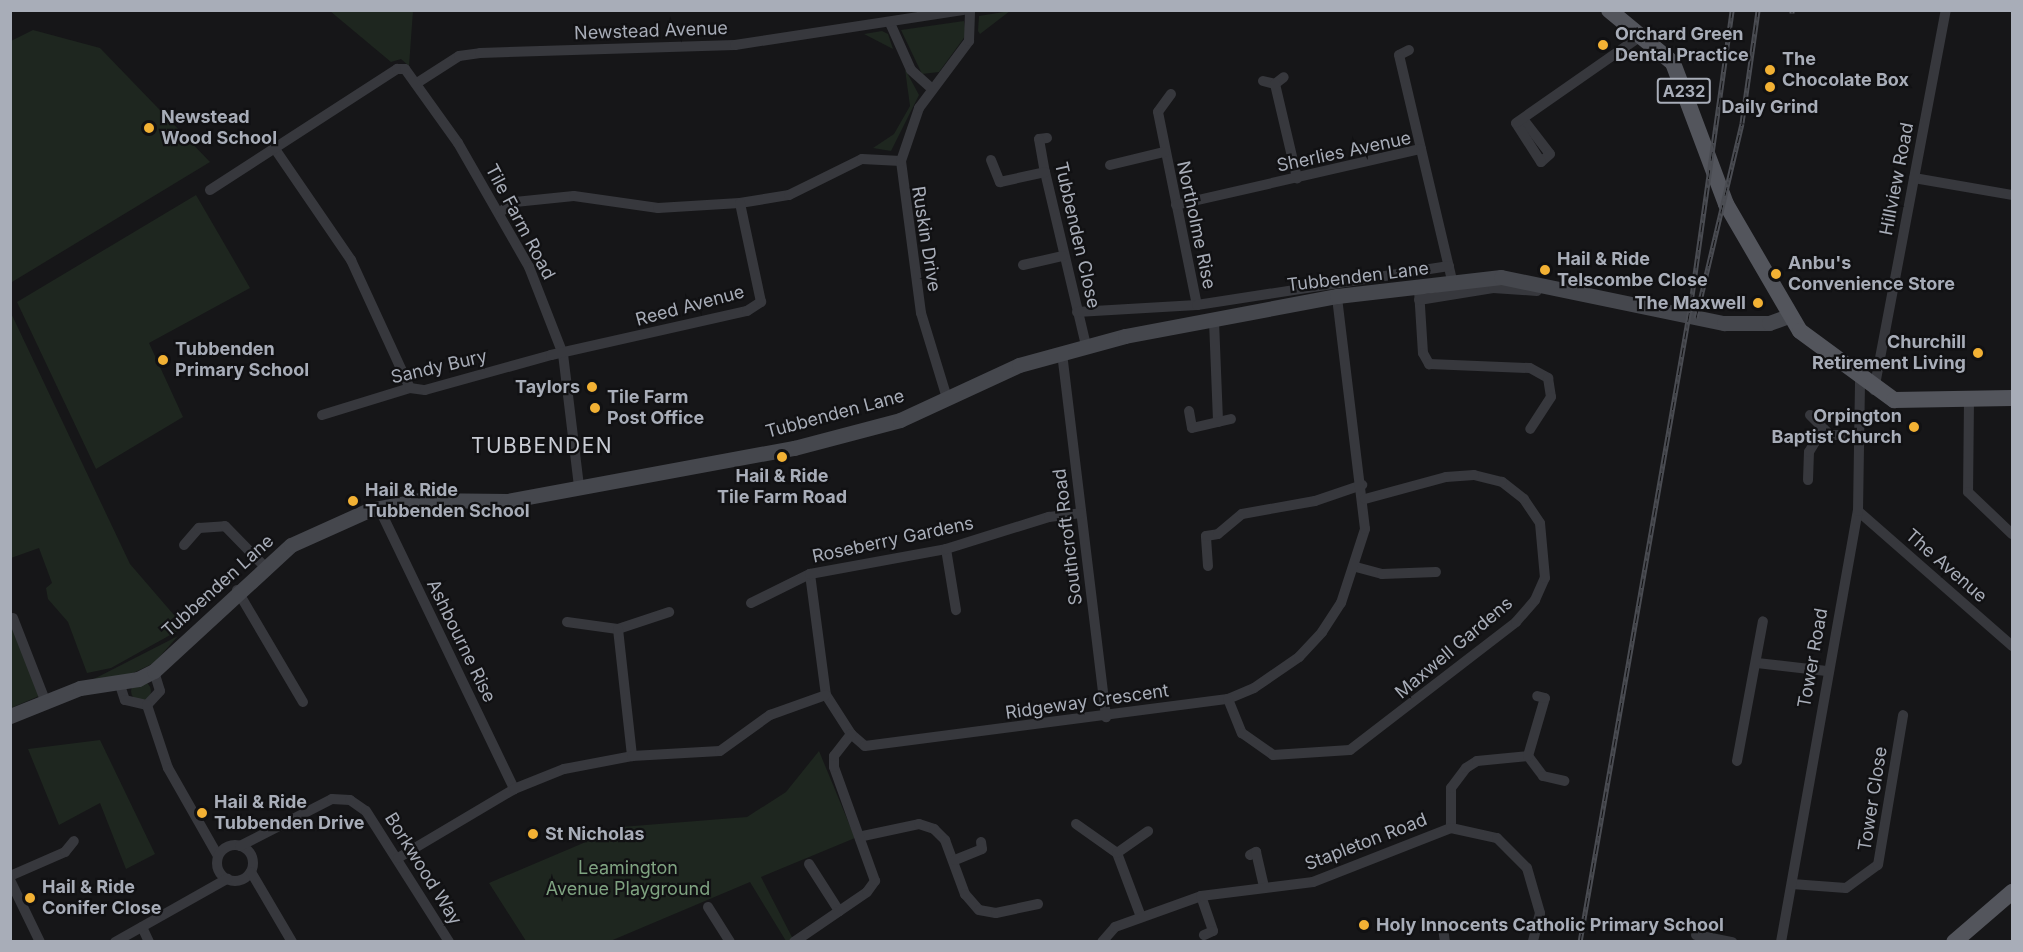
<!DOCTYPE html>
<style>
body{margin:0}
#map{position:relative;width:2023px;height:952px;overflow:hidden;background:#161618;font-family:Inter,sans-serif}
div>[style]{position:absolute}
[style*='--x']{left:calc(var(--x)*1px);top:calc(var(--y)*1px);width:calc(var(--w)*1px);rotate:calc(var(--a)*1deg)}
.green>*{inset:0;background:#1e261f}
.round{border-radius:50%}
.street>*{height:10px;margin:-5px;padding:0 5px;transform-origin:5px;border-radius:5px;background:#37383d}
.street>.ring{margin:-5px;padding:0;box-sizing:content-box;background:none;border:10px solid #37383d;border-radius:50%}
.secondary>*{height:15px;margin:-7.5px;padding:0 7.5px;transform-origin:7.5px;border-radius:7.5px;background:#45474d}
.primary>*{height:16px;margin:-8px;padding:0 8px;transform-origin:8px;border-radius:8px;background:#53555c}
.rail>*{height:5px;margin-top:-2.5px;transform-origin:0;background:repeating-linear-gradient(90deg,#111113 0 9px,#4a4c52 0 18px);box-sizing:border-box;border-block:2px solid #4a4c52}
.dots>*{width:16px;height:16px;translate:-50% -50%;box-sizing:border-box;border:3px solid #111113;border-radius:50%}
span{translate:-50% -50%;white-space:nowrap;text-align:center;line-height:1.15;-webkit-text-stroke:4.5px #111113;paint-order:stroke}
.shield-label span{padding:2px 4px;background:#111113;border:2px solid;border-radius:4px;-webkit-text-stroke-width:0}
.shield-label{font-size:16px;color:#a8adb8;font-weight:700}
.street-label{font-size:18px;color:#a8adb8}
.poi-label{font-size:18px;color:#a8adb8;font-weight:700}
.left{translate:0 -50%;text-align:left}
.right{translate:-100% -50%;text-align:right}
.park-label{font-size:18px;color:#7fa381}
.quarter-label{font-size:21px;color:#c9ccd4;letter-spacing:1.5px}
.frame{position:absolute;inset:0;border:12px solid #a8adb8;pointer-events:none}
</style>
<div id="map">
<div class="green">
<div style="clip-path:polygon(330px 11px,413px 11px,409px 66px,401px 59px,391px 62px)"></div>
<div style="clip-path:polygon(1010px 11px,980px 34px,978px 31px,979px 16px)"></div>
<div style="clip-path:polygon(964px 21px,966px 35px,939px 72px,922px 74px,901px 30px)"></div>
<div style="clip-path:polygon(33px 30px,100px 48px,210px 162px,12px 282px,11px 41px)"></div>
<div style="clip-path:polygon(882px 31px,888px 34px,893px 49px,864px 34px)"></div>
<div style="clip-path:polygon(905px 69px,919px 95px,891px 151px,873px 148px,894px 134px,910px 106px)"></div>
<div style="clip-path:polygon(196px 195px,250px 288px,149px 343px,183px 417px,96px 469px,17px 302px)"></div>
<div style="clip-path:polygon(10px 311px,130px 564px,180px 622px,181px 629px,111px 668px,87px 673px,68px 622px,48px 599px,46px 588px,52px 583px,39px 548px,11px 558px)"></div>
<div style="clip-path:polygon(10px 621px,39px 696px,11px 708px,10px 708px)"></div>
<div style="clip-path:polygon(178px 636px,154px 663px,129px 675px,86px 683px)"></div>
<div class="round" style="left:131px;top:681px;width:20px;height:20px"></div>
<div style="clip-path:polygon(100px 740px,155px 854px,126px 869px,100px 803px,59px 825px,28px 749px)"></div>
<div style="clip-path:polygon(819px 751px,855px 838px,761px 877px,794px 941px,786px 941px,750px 882px,608px 942px,526px 941px,489px 883px,621px 827px,747px 817px,786px 792px)"></div>
</div>
<div class="street">
<div style="--x:890;--y:23;--w:51;--a:65.9"></div>
<div style="--x:911;--y:70;--w:27;--a:42"></div>
<div style="--x:1409;--y:50;--w:11;--a:153"></div>
<div style="--x:1399;--y:55;--w:97;--a:76.8"></div>
<div style="--x:1263;--y:81;--w:12;--a:14"></div>
<div style="--x:1275;--y:84;--w:11;--a:-38"></div>
<div style="--x:417;--y:83;--w:50;--a:-32.7"></div>
<div style="--x:459;--y:56;--w:21;--a:-8"></div>
<div style="--x:480;--y:53;--w:255;--a:-1.8"></div>
<div style="--x:735;--y:45;--w:232;--a:-8.7"></div>
<div style="--x:1275;--y:84;--w:97;--a:76.8"></div>
<div style="--x:1171;--y:94;--w:22;--a:126"></div>
<div style="--x:1158;--y:112;--w:197;--a:78.6"></div>
<div style="--x:1523;--y:119;--w:44;--a:52.4"></div>
<div style="--x:1550;--y:154;--w:12;--a:138"></div>
<div style="--x:1541;--y:162;--w:46;--a:-122.7"></div>
<div style="--x:1516;--y:123;--w:154;--a:-34.9"></div>
<div style="--x:1047;--y:138;--w:8;--a:173"></div>
<div style="--x:1039;--y:139;--w:34;--a:80"></div>
<div style="--x:1045;--y:172;--w:179;--a:76.7"></div>
<div style="--x:275;--y:149;--w:135;--a:55.6"></div>
<div style="--x:351;--y:260;--w:141;--a:65.3"></div>
<div style="--x:991;--y:160;--w:24;--a:68"></div>
<div style="--x:1000;--y:182;--w:46;--a:-12.5"></div>
<div style="--x:1110;--y:165;--w:56;--a:-13.5"></div>
<div style="--x:1914;--y:178;--w:99;--a:9.8"></div>
<div style="--x:210;--y:190;--w:223;--a:-32.9"></div>
<div style="--x:397;--y:69;--w:8;--a:0"></div>
<div style="--x:405;--y:69;--w:91;--a:54.4"></div>
<div style="--x:458;--y:143;--w:143;--a:60.2"></div>
<div style="--x:529;--y:267;--w:93;--a:68.7"></div>
<div style="--x:563;--y:354;--w:133;--a:83.1"></div>
<div style="--x:1176;--y:205;--w:251;--a:-12.9"></div>
<div style="--x:1421;--y:149;--w:139;--a:76.7"></div>
<div style="--x:500;--y:212;--w:18;--a:-34"></div>
<div style="--x:515;--y:202;--w:59;--a:-5.8"></div>
<div style="--x:574;--y:196;--w:85;--a:8.1"></div>
<div style="--x:658;--y:208;--w:82;--a:-3.5"></div>
<div style="--x:740;--y:203;--w:50;--a:-9.3"></div>
<div style="--x:789;--y:195;--w:81;--a:-26.3"></div>
<div style="--x:862;--y:159;--w:39;--a:3"></div>
<div style="--x:1023;--y:265;--w:41;--a:-12.7"></div>
<div style="--x:1419;--y:290;--w:63;--a:86.4"></div>
<div style="--x:1423;--y:353;--w:13;--a:61"></div>
<div style="--x:1429;--y:364;--w:101;--a:2.3"></div>
<div style="--x:1530;--y:368;--w:21;--a:29"></div>
<div style="--x:1548;--y:378;--w:19;--a:81"></div>
<div style="--x:1551;--y:397;--w:38;--a:123"></div>
<div style="--x:1419;--y:300;--w:75;--a:-9.2"></div>
<div style="--x:1493;--y:288;--w:44;--a:3.9"></div>
<div style="--x:1077;--y:312;--w:120;--a:-3.3"></div>
<div style="--x:1197;--y:305;--w:255;--a:-8.8"></div>
<div style="--x:1214;--y:321;--w:101;--a:87.7"></div>
<div style="--x:1062;--y:353;--w:367;--a:83.1"></div>
<div style="--x:1874;--y:390;--w:387;--a:-79.3"></div>
<div style="--x:947;--y:398;--w:89;--a:-107"></div>
<div style="--x:921;--y:313;--w:153;--a:-97.5"></div>
<div style="--x:901;--y:161;--w:56;--a:-71.2"></div>
<div style="--x:919;--y:108;--w:84;--a:-53.3"></div>
<div style="--x:969;--y:41;--w:31;--a:-88"></div>
<div style="--x:1969;--y:400;--w:92;--a:90.6"></div>
<div style="--x:1968;--y:492;--w:61;--a:43.7"></div>
<div style="--x:1189;--y:411;--w:17;--a:80"></div>
<div style="--x:1192;--y:428;--w:40;--a:-13"></div>
<div style="--x:322;--y:415;--w:92;--a:-17.1"></div>
<div style="--x:410;--y:388;--w:15;--a:8"></div>
<div style="--x:425;--y:390;--w:131;--a:-15.5"></div>
<div style="--x:551;--y:355;--w:201;--a:-12.7"></div>
<div style="--x:747;--y:311;--w:17;--a:-33"></div>
<div style="--x:761;--y:302;--w:101;--a:-102"></div>
<div style="--x:1810;--y:415;--w:28;--a:45"></div>
<div style="--x:1830;--y:435;--w:28;--a:0"></div>
<div style="--x:1808;--y:480;--w:28;--a:-88"></div>
<div style="--x:1809;--y:452;--w:23;--a:-59"></div>
<div style="--x:379;--y:508;--w:312;--a:64.3"></div>
<div style="--x:1858;--y:511;--w:205;--a:41.2"></div>
<div style="--x:184;--y:545;--w:23;--a:-49"></div>
<div style="--x:199;--y:528;--w:26;--a:-4"></div>
<div style="--x:225;--y:526;--w:56;--a:45.7"></div>
<div style="--x:946;--y:549;--w:62;--a:80.7"></div>
<div style="--x:1208;--y:566;--w:30;--a:-94"></div>
<div style="--x:1206;--y:536;--w:12;--a:-9"></div>
<div style="--x:1218;--y:534;--w:31;--a:-40"></div>
<div style="--x:1242;--y:514;--w:74;--a:-10.1"></div>
<div style="--x:1315;--y:501;--w:50;--a:-18.8"></div>
<div style="--x:1356;--y:567;--w:27;--a:15"></div>
<div style="--x:1382;--y:574;--w:54;--a:-2.1"></div>
<div style="--x:810;--y:574;--w:122;--a:82.5"></div>
<div style="--x:826;--y:695;--w:46;--a:57.3"></div>
<div style="--x:851;--y:734;--w:18;--a:41"></div>
<div style="--x:865;--y:746;--w:366;--a:-7.4"></div>
<div style="--x:1228;--y:699;--w:28;--a:-23"></div>
<div style="--x:1254;--y:688;--w:55;--a:-34.6"></div>
<div style="--x:1299;--y:657;--w:34;--a:-47"></div>
<div style="--x:1322;--y:632;--w:35;--a:-57"></div>
<div style="--x:1341;--y:603;--w:78;--a:-72"></div>
<div style="--x:1365;--y:529;--w:235;--a:-96.9"></div>
<div style="--x:237;--y:590;--w:130;--a:59.5"></div>
<div style="--x:751;--y:603;--w:66;--a:-26.2"></div>
<div style="--x:810;--y:574;--w:138;--a:-10.4"></div>
<div style="--x:946;--y:549;--w:108;--a:-17.3"></div>
<div style="--x:1049;--y:517;--w:32;--a:-7"></div>
<div style="--x:13;--y:618;--w:88;--a:68.7"></div>
<div style="--x:567;--y:622;--w:51;--a:7.8"></div>
<div style="--x:618;--y:629;--w:54;--a:-18.4"></div>
<div style="--x:618;--y:629;--w:128;--a:83.7"></div>
<div style="--x:1757;--y:663;--w:70;--a:6.5"></div>
<div style="--x:119;--y:682;--w:19;--a:72"></div>
<div style="--x:125;--y:700;--w:23;--a:13"></div>
<div style="--x:147;--y:705;--w:19;--a:-47"></div>
<div style="--x:160;--y:691;--w:21;--a:-107"></div>
<div style="--x:1228;--y:699;--w:37;--a:68"></div>
<div style="--x:1242;--y:733;--w:38;--a:35"></div>
<div style="--x:1273;--y:755;--w:77;--a:-3.7"></div>
<div style="--x:1350;--y:750;--w:210;--a:-37.6"></div>
<div style="--x:1516;--y:622;--w:29;--a:-49"></div>
<div style="--x:1535;--y:600;--w:24;--a:-66"></div>
<div style="--x:1545;--y:578;--w:55;--a:-95.2"></div>
<div style="--x:1540;--y:523;--w:29;--a:-124"></div>
<div style="--x:1524;--y:499;--w:28;--a:-142"></div>
<div style="--x:1502;--y:482;--w:29;--a:-166"></div>
<div style="--x:1474;--y:475;--w:28;--a:176"></div>
<div style="--x:1446;--y:477;--w:84;--a:164.8"></div>
<div style="--x:147;--y:705;--w:66;--a:71.6"></div>
<div style="--x:168;--y:768;--w:101;--a:60.4"></div>
<div style="--x:1528;--y:756;--w:25;--a:53"></div>
<div style="--x:1543;--y:776;--w:22;--a:13"></div>
<div style="--x:1737;--y:761;--w:142;--a:-79.5"></div>
<div style="--x:1076;--y:824;--w:50;--a:35.3"></div>
<div style="--x:1117;--y:853;--w:68;--a:69.4"></div>
<div style="--x:1451;--y:828;--w:40;--a:-90"></div>
<div style="--x:1451;--y:788;--w:25;--a:-53"></div>
<div style="--x:1466;--y:768;--w:13;--a:-32"></div>
<div style="--x:1477;--y:761;--w:51;--a:-5.6"></div>
<div style="--x:1528;--y:756;--w:60;--a:-73.7"></div>
<div style="--x:1545;--y:698;--w:8;--a:-166"></div>
<div style="--x:863;--y:836;--w:57;--a:-12.1"></div>
<div style="--x:919;--y:824;--w:16;--a:18"></div>
<div style="--x:934;--y:829;--w:16;--a:45"></div>
<div style="--x:945;--y:840;--w:58;--a:69.7"></div>
<div style="--x:965;--y:894;--w:21;--a:49"></div>
<div style="--x:979;--y:910;--w:17;--a:10"></div>
<div style="--x:996;--y:913;--w:43;--a:-12.1"></div>
<div class="ring" style="left:217px;top:845px;width:26px;height:26px"></div>
<div style="--x:240;--y:846;--w:103;--a:-27.1"></div>
<div style="--x:332;--y:799;--w:18;--a:3"></div>
<div style="--x:350;--y:800;--w:19;--a:35"></div>
<div style="--x:366;--y:811;--w:155;--a:57.6"></div>
<div style="--x:1117;--y:853;--w:38;--a:-35"></div>
<div style="--x:1250;--y:855;--w:7;--a:-27"></div>
<div style="--x:1256;--y:852;--w:37;--a:77"></div>
<div style="--x:398;--y:858;--w:135;--a:-30.7"></div>
<div style="--x:514;--y:789;--w:54;--a:-21.8"></div>
<div style="--x:564;--y:769;--w:69;--a:-10.8"></div>
<div style="--x:632;--y:756;--w:88;--a:-3.3"></div>
<div style="--x:720;--y:751;--w:62;--a:-35.8"></div>
<div style="--x:770;--y:715;--w:59;--a:-19.7"></div>
<div style="--x:955;--y:860;--w:29;--a:-22"></div>
<div style="--x:982;--y:849;--w:7;--a:-98"></div>
<div style="--x:809;--y:864;--w:56;--a:57.4"></div>
<div style="--x:251;--y:872;--w:81;--a:59.6"></div>
<div style="--x:10;--y:876;--w:60;--a:-23.6"></div>
<div style="--x:65;--y:852;--w:14;--a:-51"></div>
<div style="--x:10;--y:880;--w:69;--a:64.2"></div>
<div style="--x:1792;--y:884;--w:54;--a:4.2"></div>
<div style="--x:1846;--y:888;--w:39;--a:-36"></div>
<div style="--x:1878;--y:865;--w:152;--a:-80.5"></div>
<div style="--x:1201;--y:896;--w:37;--a:71"></div>
<div style="--x:1213;--y:931;--w:10;--a:156"></div>
<div style="--x:708;--y:907;--w:41;--a:57.8"></div>
<div style="--x:142;--y:927;--w:17;--a:65"></div>
<div style="--x:1443;--y:928;--w:14;--a:82"></div>
<div style="--x:1696;--y:935;--w:37;--a:11"></div>
<div style="--x:115;--y:942;--w:129;--a:-29.4"></div>
<div style="--x:794;--y:942;--w:88;--a:-34.4"></div>
<div style="--x:867;--y:892;--w:14;--a:-54"></div>
<div style="--x:875;--y:881;--w:121;--a:-109.8"></div>
<div style="--x:834;--y:767;--w:11;--a:-90"></div>
<div style="--x:834;--y:756;--w:28;--a:-52"></div>
<div style="--x:1102;--y:942;--w:20;--a:-49"></div>
<div style="--x:1115;--y:927;--w:91;--a:-19.8"></div>
<div style="--x:1201;--y:896;--w:113;--a:-7.1"></div>
<div style="--x:1313;--y:882;--w:148;--a:-21.4"></div>
<div style="--x:1451;--y:828;--w:47;--a:12.3"></div>
<div style="--x:1497;--y:838;--w:42;--a:45"></div>
<div style="--x:1527;--y:868;--w:47;--a:73.9"></div>
<div style="--x:1540;--y:913;--w:30;--a:104"></div>
<div style="--x:1781;--y:942;--w:438;--a:-79.9"></div>
<div style="--x:1858;--y:511;--w:131;--a:-89.1"></div>
</div>
<div class="secondary">
<div style="--x:10;--y:716;--w:75;--a:-21.8"></div>
<div style="--x:80;--y:688;--w:59;--a:-8.8"></div>
<div style="--x:138;--y:679;--w:18;--a:-27"></div>
<div style="--x:154;--y:671;--w:186;--a:-42.6"></div>
<div style="--x:291;--y:545;--w:85;--a:-24.2"></div>
<div style="--x:369;--y:510;--w:52;--a:-11.1"></div>
<div style="--x:420;--y:500;--w:87;--a:0.7"></div>
<div style="--x:507;--y:501;--w:292;--a:-10.5"></div>
<div style="--x:794;--y:448;--w:110;--a:-14.8"></div>
<div style="--x:900;--y:420;--w:131;--a:-24.8"></div>
<div style="--x:1019;--y:365;--w:110;--a:-15.3"></div>
<div style="--x:1125;--y:336;--w:216;--a:-10.7"></div>
<div style="--x:1337;--y:296;--w:165;--a:-6.6"></div>
<div style="--x:1501;--y:277;--w:228;--a:11.7"></div>
<div style="--x:1724;--y:323;--w:45;--a:0"></div>
<div style="--x:1769;--y:323;--w:20;--a:-20"></div>
</div>
<div class="primary">
<div style="--x:1609;--y:10;--w:83;--a:39.6"></div>
<div style="--x:1673;--y:63;--w:151;--a:69.4"></div>
<div style="--x:1726;--y:204;--w:147;--a:59.8"></div>
<div style="--x:1800;--y:331;--w:117;--a:36.3"></div>
<div style="--x:1894;--y:400;--w:118;--a:-1"></div>
<div style="--x:1954;--y:942;--w:77;--a:-40.8"></div>
</div>
<div class="rail">
<div style="--x:1792;--y:13;--w:3;--a:-90"></div>
<div style="--x:1696;--y:318;--w:200;--a:-76.7"></div>
<div style="--x:1742;--y:123;--w:114;--a:-81.9"></div>
<div style="--x:1580;--y:942;--w:649;--a:-80.15"></div>
<div style="--x:1691;--y:303;--w:296;--a:-82"></div>
</div>
<div class="dots">
<div style="left:1603px;top:45px;background:#f2b134"></div>
<div style="left:1770px;top:70px;background:#f2b134"></div>
<div style="left:1770px;top:87px;background:#f2b134"></div>
<div style="left:149px;top:128px;background:#f2b134"></div>
<div style="left:1545px;top:270px;background:#f2b134"></div>
<div style="left:1776px;top:274px;background:#f2b134"></div>
<div style="left:1758px;top:303px;background:#f2b134"></div>
<div style="left:1978px;top:353px;background:#f2b134"></div>
<div style="left:163px;top:360px;background:#f2b134"></div>
<div style="left:592px;top:387px;background:#f2b134"></div>
<div style="left:595px;top:408px;background:#f2b134"></div>
<div style="left:1914px;top:427px;background:#f2b134"></div>
<div style="left:782px;top:457px;background:#f2b134"></div>
<div style="left:353px;top:501px;background:#f2b134"></div>
<div style="left:202px;top:813px;background:#f2b134"></div>
<div style="left:533px;top:834px;background:#f2b134"></div>
<div style="left:30px;top:898px;background:#f2b134"></div>
<div style="left:1364px;top:925px;background:#f2b134"></div>
</div>
<div class="shield-label">
<span style="left:1684px;top:91px">A232</span>
</div>
<div class="street-label">
<span style="left:651px;top:31px;rotate:-2deg">Newstead Avenue</span>
<span style="left:1344px;top:152px;rotate:-12deg">Sherlies Avenue</span>
<span style="left:1897px;top:179px;rotate:-79deg">Hillview Road</span>
<span style="left:520px;top:222px;rotate:62deg">Tile Farm Road</span>
<span style="left:1196px;top:225px;rotate:78deg">Northolme Rise</span>
<span style="left:1077px;top:235px;rotate:77deg">Tubbenden Close</span>
<span style="left:926px;top:239px;rotate:81deg">Ruskin Drive</span>
<span style="left:1358px;top:277px;rotate:-7deg">Tubbenden Lane</span>
<span style="left:690px;top:306px;rotate:-15deg">Reed Avenue</span>
<span style="left:439px;top:367px;rotate:-13deg">Sandy Bury</span>
<span style="left:835px;top:414px;rotate:-15deg">Tubbenden Lane</span>
<span style="left:1068px;top:537px;rotate:-97deg">Southcroft Road</span>
<span style="left:893px;top:540px;rotate:-12deg">Roseberry Gardens</span>
<span style="left:1946px;top:566px;rotate:41deg">The Avenue</span>
<span style="left:218px;top:586px;rotate:-42deg">Tubbenden Lane</span>
<span style="left:461px;top:641px;rotate:64deg">Ashbourne Rise</span>
<span style="left:1454px;top:648px;rotate:-40deg">Maxwell Gardens</span>
<span style="left:1813px;top:658px;rotate:-80deg">Tower Road</span>
<span style="left:1087px;top:702px;rotate:-8deg">Ridgeway Crescent</span>
<span style="left:1873px;top:799px;rotate:-81deg">Tower Close</span>
<span style="left:1366px;top:842px;rotate:-21deg">Stapleton Road</span>
<span style="left:423px;top:869px;rotate:58deg">Borkwood Way</span>
</div>
<div class="poi-label">
<span class="left" style="left:1615px;top:45px">Orchard Green<br>Dental Practice</span>
<span class="left" style="left:1782px;top:70px">The<br>Chocolate Box</span>
<span style="left:1770px;top:107px">Daily Grind</span>
<span class="left" style="left:161px;top:128px">Newstead<br>Wood School</span>
<span class="left" style="left:1557px;top:270px">Hail &amp; Ride<br>Telscombe Close</span>
<span class="left" style="left:1788px;top:274px">Anbu's<br>Convenience Store</span>
<span class="right" style="left:1746px;top:303px">The Maxwell</span>
<span class="right" style="left:1966px;top:353px">Churchill<br>Retirement Living</span>
<span class="left" style="left:175px;top:360px">Tubbenden<br>Primary School</span>
<span class="right" style="left:580px;top:387px">Taylors</span>
<span class="left" style="left:607px;top:408px">Tile Farm<br>Post Office</span>
<span class="right" style="left:1902px;top:427px">Orpington<br>Baptist Church</span>
<span style="left:782px;top:487px">Hail &amp; Ride<br>Tile Farm Road</span>
<span class="left" style="left:365px;top:501px">Hail &amp; Ride<br>Tubbenden School</span>
<span class="left" style="left:214px;top:813px">Hail &amp; Ride<br>Tubbenden Drive</span>
<span class="left" style="left:545px;top:834px">St Nicholas</span>
<span class="left" style="left:42px;top:898px">Hail &amp; Ride<br>Conifer Close</span>
<span class="left" style="left:1376px;top:925px">Holy Innocents Catholic Primary School</span>
</div>
<div class="park-label">
<span style="left:628px;top:879px">Leamington<br>Avenue Playground</span>
</div>
<div class="quarter-label">
<span style="left:542px;top:446px">TUBBENDEN</span>
</div>
<div class="frame"></div>
</div>
